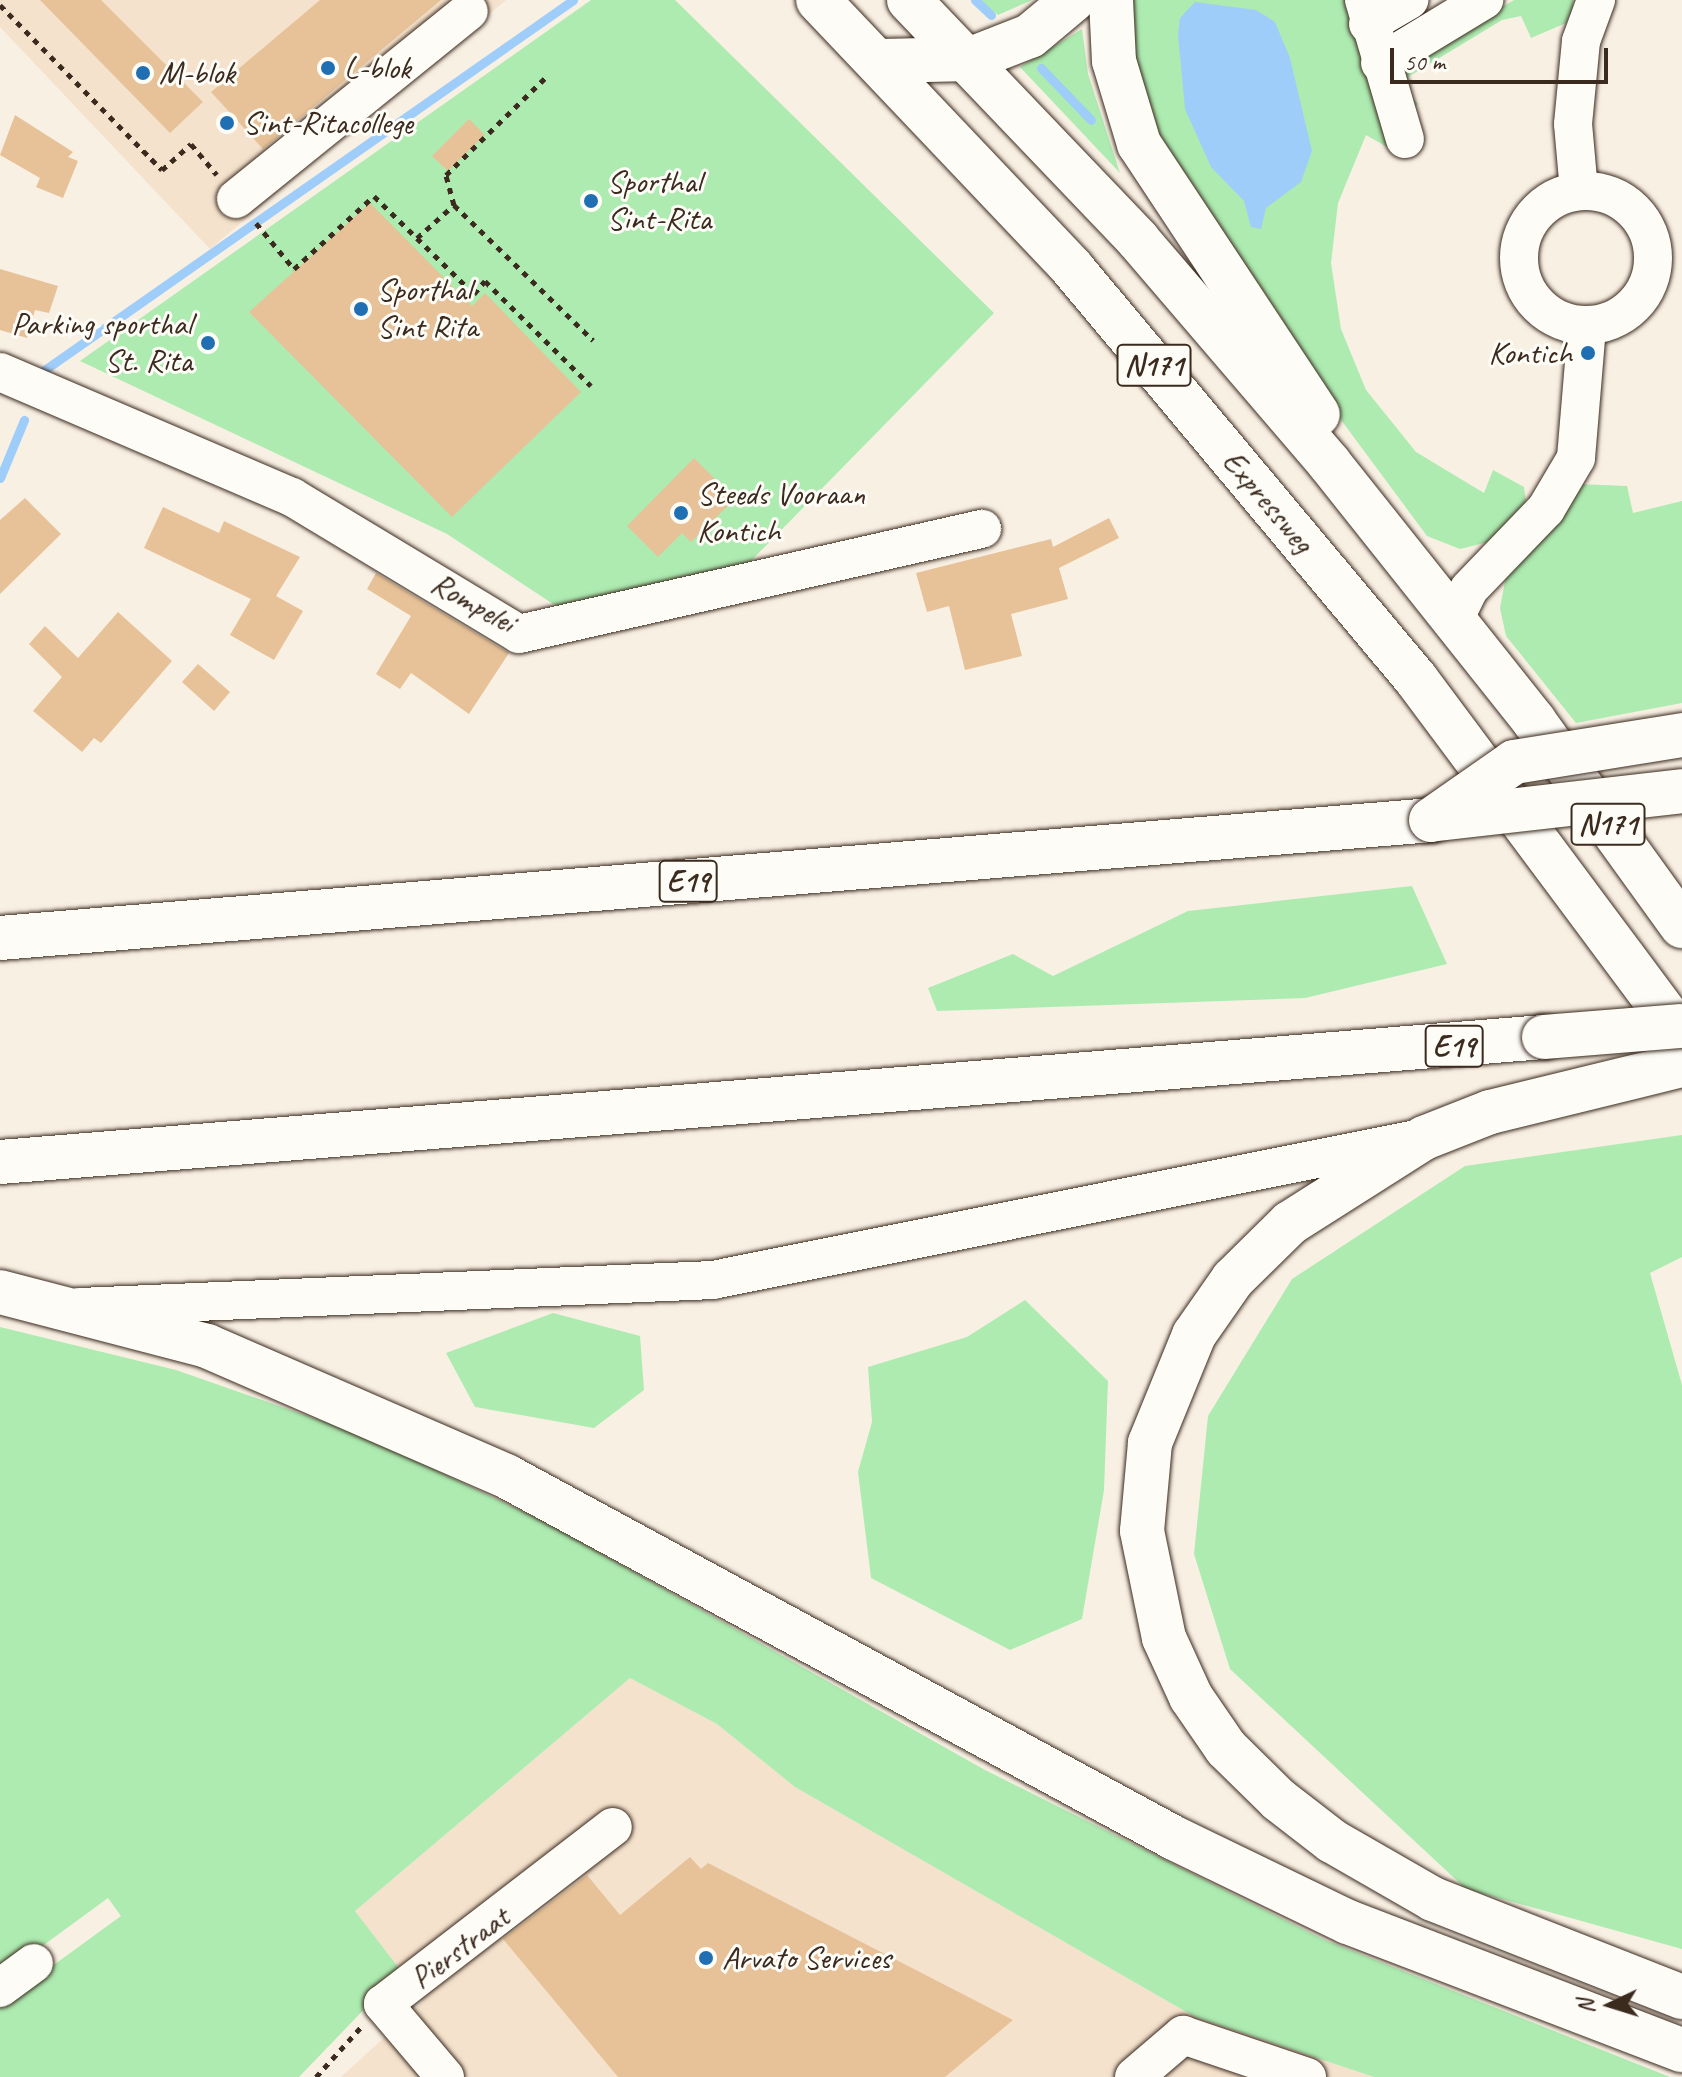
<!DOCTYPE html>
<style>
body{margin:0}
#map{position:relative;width:1682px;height:2077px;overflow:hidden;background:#f9f0e4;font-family:Caveat,sans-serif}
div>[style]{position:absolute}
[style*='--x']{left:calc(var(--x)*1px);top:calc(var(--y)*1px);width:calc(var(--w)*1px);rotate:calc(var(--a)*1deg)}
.built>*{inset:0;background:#f4e2cd}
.green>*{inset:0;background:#adebb1}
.water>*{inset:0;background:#9fcdfa}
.stream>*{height:9px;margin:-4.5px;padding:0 4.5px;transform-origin:4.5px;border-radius:4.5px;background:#9fcdfa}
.building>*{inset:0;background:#e7c298}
.path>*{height:5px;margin-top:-2.5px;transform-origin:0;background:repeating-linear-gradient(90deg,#3b2a1e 0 6px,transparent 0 12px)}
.roads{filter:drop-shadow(0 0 2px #3b2a1e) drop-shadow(0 0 2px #3b2a1e)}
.minor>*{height:38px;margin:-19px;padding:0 19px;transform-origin:19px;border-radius:19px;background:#fdfcf7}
.minor>.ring{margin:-19px;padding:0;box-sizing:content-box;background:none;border:38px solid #fdfcf7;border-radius:50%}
.highway>*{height:44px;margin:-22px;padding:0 22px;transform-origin:22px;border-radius:22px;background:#fdfcf7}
.bridges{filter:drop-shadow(0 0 2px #3b2a1e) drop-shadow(0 0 2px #3b2a1e)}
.highway-bridge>*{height:44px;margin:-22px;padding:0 22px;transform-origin:22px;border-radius:22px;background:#fdfcf7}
.dots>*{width:22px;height:22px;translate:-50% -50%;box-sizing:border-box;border:4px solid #fdfcf7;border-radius:50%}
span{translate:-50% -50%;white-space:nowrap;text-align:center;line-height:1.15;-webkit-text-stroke:6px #fdfcf7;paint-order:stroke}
.shield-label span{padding:2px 6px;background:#fdfcf7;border:2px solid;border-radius:6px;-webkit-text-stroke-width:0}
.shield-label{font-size:30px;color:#3b2a1e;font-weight:700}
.poi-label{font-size:32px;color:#3b2a1e}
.left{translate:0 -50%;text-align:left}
.right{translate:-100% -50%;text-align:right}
.street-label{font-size:32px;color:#3b2a1e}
.north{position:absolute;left:1570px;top:1965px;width:80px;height:80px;-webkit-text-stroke:6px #fdfcf7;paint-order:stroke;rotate:266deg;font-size:22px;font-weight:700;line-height:32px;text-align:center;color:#3b2a1e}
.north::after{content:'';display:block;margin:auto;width:28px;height:36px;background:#3b2a1e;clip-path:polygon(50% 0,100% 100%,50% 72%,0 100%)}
.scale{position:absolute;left:1390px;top:48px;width:218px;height:36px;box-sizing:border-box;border:4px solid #3b2a1e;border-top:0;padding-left:10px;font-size:24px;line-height:28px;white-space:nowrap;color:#3b2a1e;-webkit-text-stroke:6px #fdfcf7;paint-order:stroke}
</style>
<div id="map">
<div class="built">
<div style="clip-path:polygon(0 0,506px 0,210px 249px,0 27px)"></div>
<div style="clip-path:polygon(630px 1678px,717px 1724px,795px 1787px,1195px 2017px,1374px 2077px,341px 2077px,423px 2002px,355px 1911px)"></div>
</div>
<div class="green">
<div style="clip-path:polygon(591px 0,675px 0,994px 313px,745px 567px,581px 611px,553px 604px,447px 534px,80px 361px)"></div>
<div style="clip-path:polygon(980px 0,1032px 0,998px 15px)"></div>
<div style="clip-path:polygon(1122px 0,1346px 0,1390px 128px,1387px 147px,1366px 135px,1338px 203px,1331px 263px,1341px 329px,1366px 390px,1416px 452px,1484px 493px,1493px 470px,1524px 487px,1527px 509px,1496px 540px,1460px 549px,1427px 536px,1287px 347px,1160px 158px)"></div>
<div style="clip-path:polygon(1514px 0,1573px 0,1573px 9px,1566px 23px,1531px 38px,1521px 16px,1502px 20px,1408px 77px,1407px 92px,1418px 104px,1408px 114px,1400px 72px,1406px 63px)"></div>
<div style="clip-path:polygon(1082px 29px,1088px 74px,1120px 173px,1020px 67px)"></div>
<div style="clip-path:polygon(1578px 484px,1627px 486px,1633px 513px,1682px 501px,1682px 703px,1576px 723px,1506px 636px,1500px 608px,1506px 576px)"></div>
<div style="clip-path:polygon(1412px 886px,1447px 964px,1305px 998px,937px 1011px,928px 988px,1013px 954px,1053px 976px,1188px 911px)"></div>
<div style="clip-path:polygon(1682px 1135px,1682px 1257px,1650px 1273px,1682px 1385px,1682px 1949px,1466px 1889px,1230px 1669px,1194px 1554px,1208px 1416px,1292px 1279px,1465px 1166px)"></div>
<div style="clip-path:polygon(1025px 1300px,1108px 1381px,1104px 1490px,1082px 1619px,1010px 1650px,871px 1578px,858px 1472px,872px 1422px,868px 1367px,967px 1337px)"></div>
<div style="clip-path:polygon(553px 1313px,640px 1336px,644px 1390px,594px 1428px,475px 1407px,446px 1353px)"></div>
<div style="clip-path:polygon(0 1327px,176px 1370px,362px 1435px,547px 1523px,985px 1770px,1325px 1940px,1670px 2077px,1374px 2077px,1195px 2017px,795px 1787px,717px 1724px,630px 1678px,355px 1911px,401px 1971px,299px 2077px,0 2077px,0 2004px,121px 1916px,108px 1898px,0 1977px)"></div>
</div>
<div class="water">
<div style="clip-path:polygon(1195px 2px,1256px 10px,1275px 22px,1290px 58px,1312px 151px,1301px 182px,1266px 208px,1261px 229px,1251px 227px,1244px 201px,1211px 167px,1185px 109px,1178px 35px,1180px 18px)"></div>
</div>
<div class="stream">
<div style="--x:975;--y:0;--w:22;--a:43"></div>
<div style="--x:1041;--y:68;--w:72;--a:46.1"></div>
<div style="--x:43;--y:371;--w:647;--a:-34.99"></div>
<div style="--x:0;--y:478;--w:63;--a:-67.5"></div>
</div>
<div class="building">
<div style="clip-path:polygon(40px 0,101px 0,203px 102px,170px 133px)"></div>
<div style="clip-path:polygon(320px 0,441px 0,263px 149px,211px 92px)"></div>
<div style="clip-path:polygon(15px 115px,73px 152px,68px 157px,78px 161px,63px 198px,36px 187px,40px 178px,0 155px)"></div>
<div style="clip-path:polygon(469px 119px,485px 135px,448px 171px,432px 156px)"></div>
<div style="clip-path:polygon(370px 203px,472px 306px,485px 293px,581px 392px,452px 517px,249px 312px)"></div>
<div style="clip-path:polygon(0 269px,58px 286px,49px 313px,35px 310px,27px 338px,0 330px)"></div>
<div style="clip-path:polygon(694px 458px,735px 499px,691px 542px,682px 533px,658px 557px,627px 526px)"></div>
<div style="clip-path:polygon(25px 498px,61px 534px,0 594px,0 520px)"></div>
<div style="clip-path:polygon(163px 507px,219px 533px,224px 521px,300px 557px,276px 596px,303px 611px,274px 660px,230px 635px,251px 599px,144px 548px)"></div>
<div style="clip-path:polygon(1109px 518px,1119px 538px,1059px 568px,1068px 599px,1011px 614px,1022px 656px,965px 670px,949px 606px,927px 612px,916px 573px,1051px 539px,1053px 547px)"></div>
<div style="clip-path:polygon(376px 573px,509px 653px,469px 714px,411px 673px,400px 689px,376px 674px,411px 616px,367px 589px)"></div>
<div style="clip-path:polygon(118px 612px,172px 661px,101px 743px,94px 738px,82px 752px,33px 711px,62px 677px,29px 644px,45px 626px,78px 658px)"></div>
<div style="clip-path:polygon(198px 664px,230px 692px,214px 711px,182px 682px)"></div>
<div style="clip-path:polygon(690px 1857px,701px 1869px,708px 1863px,1013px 2020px,945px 2077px,618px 2077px,503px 1939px,587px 1875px,620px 1915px)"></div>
</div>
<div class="path">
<div style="--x:0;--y:5;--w:231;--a:45.5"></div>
<div style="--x:162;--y:170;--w:39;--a:-42"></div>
<div style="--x:191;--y:144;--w:40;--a:50"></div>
<div style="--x:454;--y:205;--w:31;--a:-105"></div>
<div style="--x:446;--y:175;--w:141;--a:-44.4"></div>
<div style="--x:256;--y:223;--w:60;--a:50.4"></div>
<div style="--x:294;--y:269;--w:108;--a:-42.4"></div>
<div style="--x:374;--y:196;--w:140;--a:44.4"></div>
<div style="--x:474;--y:294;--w:17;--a:-50"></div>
<div style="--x:485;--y:281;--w:149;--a:44.7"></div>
<div style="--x:417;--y:238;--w:50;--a:-41.7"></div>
<div style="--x:454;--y:205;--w:194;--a:44.2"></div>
<div style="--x:316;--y:2077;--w:67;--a:-48"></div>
</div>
<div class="roads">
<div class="minor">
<div style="--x:1364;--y:0;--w:145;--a:73.6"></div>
<div style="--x:1368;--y:24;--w:48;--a:-30.3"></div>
<div style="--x:1380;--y:63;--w:122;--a:-31.2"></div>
<div style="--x:1579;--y:191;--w:67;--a:-95.1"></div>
<div style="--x:1573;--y:124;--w:83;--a:-84.5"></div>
<div style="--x:1581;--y:41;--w:44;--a:-69.9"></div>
<div class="ring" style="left:1519px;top:191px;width:96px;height:96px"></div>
<div style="--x:236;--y:199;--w:299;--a:-38.9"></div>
<div style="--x:0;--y:372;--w:318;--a:23.2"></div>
<div style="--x:292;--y:497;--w:265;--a:31.1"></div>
<div style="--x:519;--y:634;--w:475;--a:-12.8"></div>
<div style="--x:1454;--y:620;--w:34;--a:-64"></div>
<div style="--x:1469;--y:589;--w:111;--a:-46.1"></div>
<div style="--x:1546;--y:509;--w:59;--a:-59.5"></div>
<div style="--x:1576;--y:458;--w:132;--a:-85.2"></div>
<div style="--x:80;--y:1307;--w:634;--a:-2.44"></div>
<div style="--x:713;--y:1280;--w:717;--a:-11.34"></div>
<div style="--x:0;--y:1988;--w:42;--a:-36.3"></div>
<div style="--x:445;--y:2077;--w:96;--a:-130.3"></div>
<div style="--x:383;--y:2004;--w:290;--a:-37.6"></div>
<div style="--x:1134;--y:2077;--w:65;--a:-40.6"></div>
<div style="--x:1183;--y:2035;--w:131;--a:18.7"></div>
</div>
<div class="highway">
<div style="--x:818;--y:0;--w:369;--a:46.5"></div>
<div style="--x:1072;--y:268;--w:536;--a:50.07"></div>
<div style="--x:1416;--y:679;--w:445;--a:53.3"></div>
<div style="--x:909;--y:0;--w:332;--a:46.3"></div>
<div style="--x:1138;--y:240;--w:294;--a:49.4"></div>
<div style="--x:1329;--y:463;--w:330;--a:51.5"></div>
<div style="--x:1534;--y:721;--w:253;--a:54.2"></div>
<div style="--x:1111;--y:0;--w:61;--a:87.2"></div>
<div style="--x:1114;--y:61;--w:87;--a:73.2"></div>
<div style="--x:1139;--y:144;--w:324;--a:56.5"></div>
<div style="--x:881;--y:61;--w:90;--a:-1.3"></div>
<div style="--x:971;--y:59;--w:63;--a:-21.3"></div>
<div style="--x:1030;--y:36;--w:56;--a:-39.9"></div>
<div style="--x:0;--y:938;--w:1436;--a:-4.71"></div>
<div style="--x:1682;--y:1065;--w:198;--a:166.2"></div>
<div style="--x:1490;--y:1112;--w:71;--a:158.5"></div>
<div style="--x:1424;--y:1138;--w:159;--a:147.6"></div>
<div style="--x:1290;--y:1223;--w:80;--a:135.5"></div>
<div style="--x:1233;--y:1279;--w:68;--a:124.9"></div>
<div style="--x:1194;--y:1335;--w:117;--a:112.2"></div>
<div style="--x:1150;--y:1443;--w:88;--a:95.2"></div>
<div style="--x:1142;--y:1531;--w:109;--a:78.4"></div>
<div style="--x:1164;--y:1638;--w:65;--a:65.4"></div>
<div style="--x:1191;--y:1697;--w:62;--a:55.5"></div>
<div style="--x:1226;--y:1748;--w:74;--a:44.5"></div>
<div style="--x:1279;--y:1800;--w:67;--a:37.7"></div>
<div style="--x:1332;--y:1841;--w:116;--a:29.9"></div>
<div style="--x:1433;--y:1899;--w:268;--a:21.5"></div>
<div style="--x:0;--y:1162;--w:1549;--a:-4.63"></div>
<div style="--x:0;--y:1292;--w:214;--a:14.6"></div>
<div style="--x:207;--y:1346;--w:326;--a:23.5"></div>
<div style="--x:506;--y:1476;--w:760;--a:28.45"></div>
<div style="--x:1174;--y:1838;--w:193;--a:25.8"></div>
<div style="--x:1348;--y:1922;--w:358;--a:21"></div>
</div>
</div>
<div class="bridges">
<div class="highway-bridge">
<div style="--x:1438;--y:819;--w:246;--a:-6.5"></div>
<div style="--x:1431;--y:820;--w:101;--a:-34.9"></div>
<div style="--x:1514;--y:762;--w:170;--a:-9.1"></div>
<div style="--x:1544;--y:1037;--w:138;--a:-4.6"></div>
</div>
</div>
<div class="dots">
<div style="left:328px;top:68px;background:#1f6fb2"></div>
<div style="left:143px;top:73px;background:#1f6fb2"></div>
<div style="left:227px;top:123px;background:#1f6fb2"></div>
<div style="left:591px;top:201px;background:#1f6fb2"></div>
<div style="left:361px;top:309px;background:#1f6fb2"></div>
<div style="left:208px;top:343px;background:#1f6fb2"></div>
<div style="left:1588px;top:353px;background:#1f6fb2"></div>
<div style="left:681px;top:513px;background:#1f6fb2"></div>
<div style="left:706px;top:1958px;background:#1f6fb2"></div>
</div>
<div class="shield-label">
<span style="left:1154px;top:365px">N171</span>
<span style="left:1608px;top:824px">N171</span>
<span style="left:688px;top:881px">E19</span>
<span style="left:1454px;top:1046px">E19</span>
</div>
<div class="poi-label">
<span class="left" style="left:344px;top:68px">L-blok</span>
<span class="left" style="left:159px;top:73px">M-blok</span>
<span class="left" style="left:243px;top:123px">Sint-Ritacollege</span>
<span class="left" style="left:607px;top:201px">Sporthal<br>Sint-Rita</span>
<span class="left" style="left:377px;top:309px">Sporthal<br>Sint Rita</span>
<span class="right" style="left:192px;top:343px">Parking sporthal<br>St. Rita</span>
<span class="right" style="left:1572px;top:353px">Kontich</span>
<span class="left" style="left:697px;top:513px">Steeds Vooraan<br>Kontich</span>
<span class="left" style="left:722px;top:1958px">Arvato Services</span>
</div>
<div class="street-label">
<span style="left:1268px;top:502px;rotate:50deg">Expressweg</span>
<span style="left:473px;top:603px;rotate:29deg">Rompelei</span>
<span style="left:460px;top:1948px;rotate:-37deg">Pierstraat</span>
</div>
<div class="north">N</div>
<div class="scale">50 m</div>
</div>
